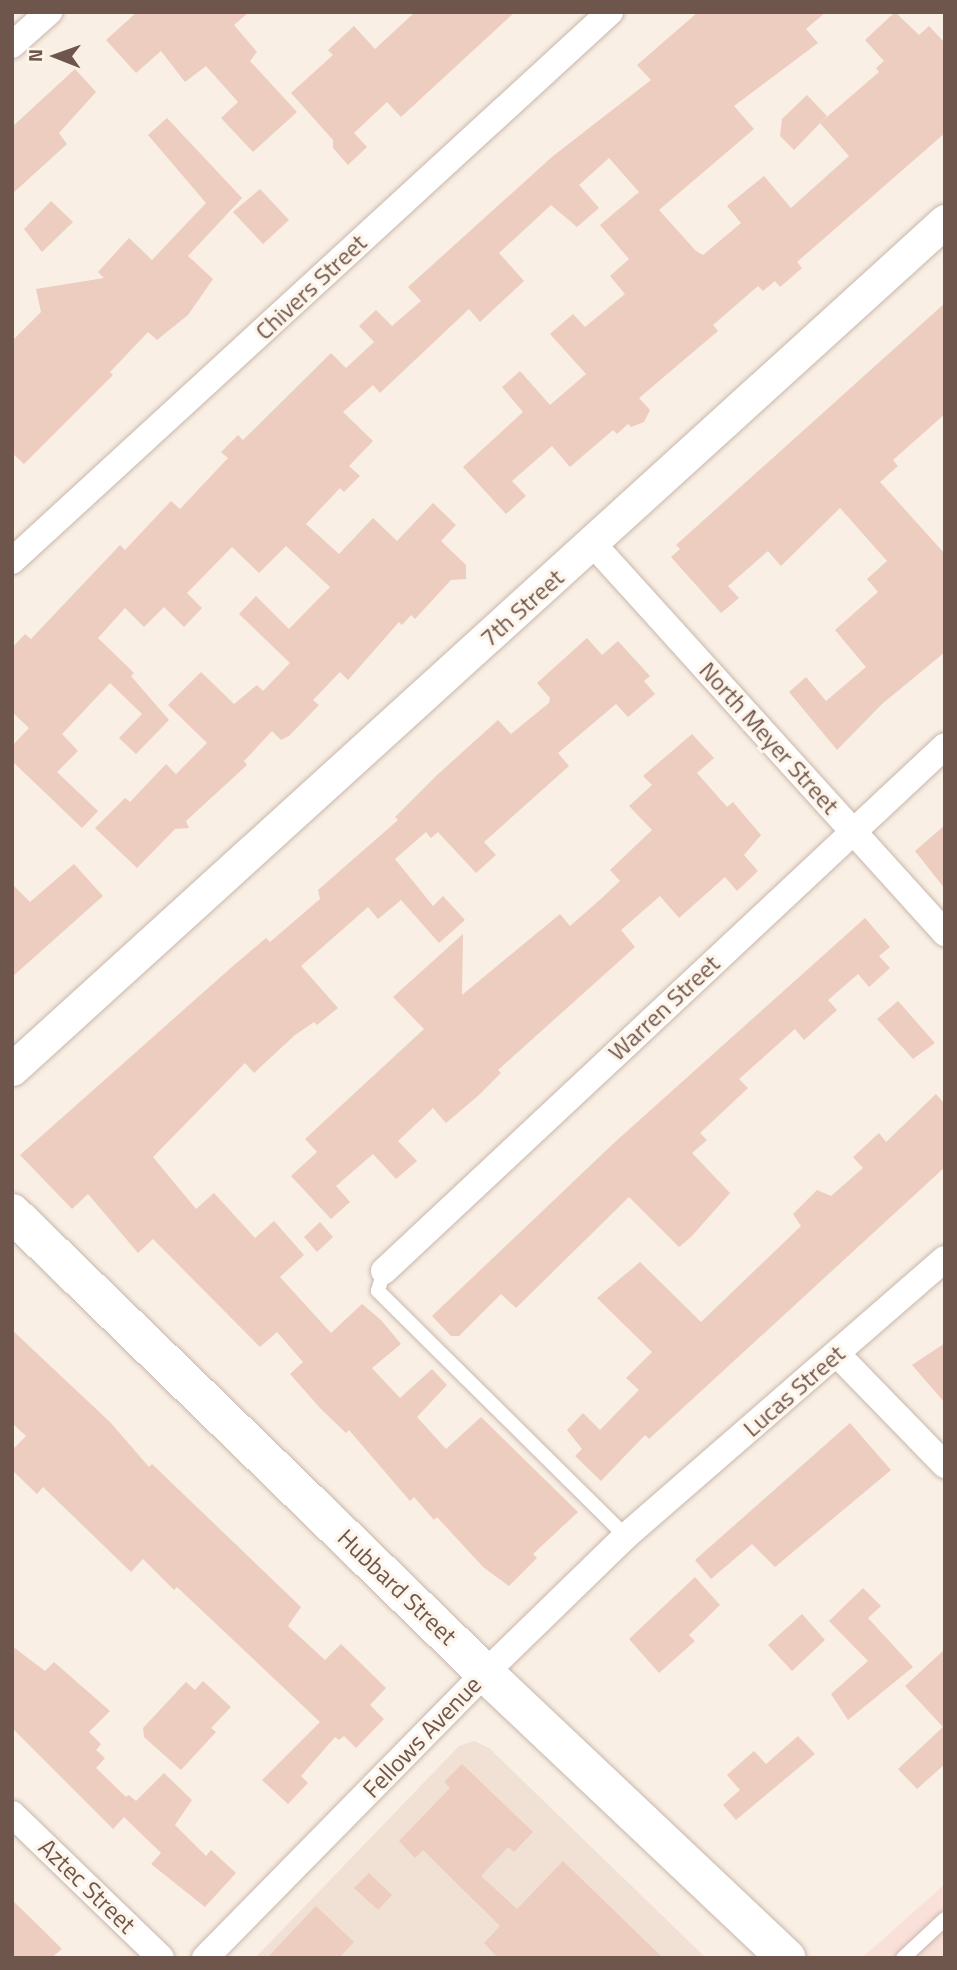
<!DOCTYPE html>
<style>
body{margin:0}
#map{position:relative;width:957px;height:1970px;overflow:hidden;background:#f9efe4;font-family:"Titillium Web",sans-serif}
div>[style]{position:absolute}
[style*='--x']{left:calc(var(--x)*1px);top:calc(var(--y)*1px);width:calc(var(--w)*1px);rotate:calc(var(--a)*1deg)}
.residential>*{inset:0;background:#f0e1d4}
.commercial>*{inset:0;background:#f9e0d9}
.building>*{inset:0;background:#eccdbf}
.roads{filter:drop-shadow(0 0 2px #c9b7ac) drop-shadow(0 0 2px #c9b7ac)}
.service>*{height:14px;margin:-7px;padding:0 7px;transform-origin:7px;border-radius:7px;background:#fff}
.minor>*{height:26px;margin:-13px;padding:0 13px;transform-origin:13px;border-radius:13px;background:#fff}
.tertiary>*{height:33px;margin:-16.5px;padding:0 16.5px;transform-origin:16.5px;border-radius:16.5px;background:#fff}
.secondary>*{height:38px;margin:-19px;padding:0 19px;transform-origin:19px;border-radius:19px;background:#fff}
span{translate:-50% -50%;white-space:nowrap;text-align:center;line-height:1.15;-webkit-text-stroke:6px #fdf4ea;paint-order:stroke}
.street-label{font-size:24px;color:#6f564d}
.frame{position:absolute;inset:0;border:14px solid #6f564d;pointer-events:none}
.north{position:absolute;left:21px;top:21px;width:70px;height:70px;-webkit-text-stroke:5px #fdf4ea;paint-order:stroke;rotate:271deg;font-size:19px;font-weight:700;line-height:28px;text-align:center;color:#6f564d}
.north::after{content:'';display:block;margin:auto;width:24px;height:32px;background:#6f564d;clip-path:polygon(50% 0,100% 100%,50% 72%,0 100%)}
</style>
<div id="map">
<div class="residential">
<div style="clip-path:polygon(474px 1741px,489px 1748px,706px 1958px,255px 1958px,459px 1746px)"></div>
</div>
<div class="commercial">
<div style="clip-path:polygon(945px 1884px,945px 1958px,863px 1957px)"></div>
</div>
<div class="building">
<div style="clip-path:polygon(137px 12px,249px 12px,234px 25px,257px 52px,250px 61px,297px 112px,253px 152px,221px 118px,238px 102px,206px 66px,185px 82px,161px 51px,136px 73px,106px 40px)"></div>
<div style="clip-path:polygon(415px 12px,515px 12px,401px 117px,387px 102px,354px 133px,367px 147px,348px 165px,333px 148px,333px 140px,291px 93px,333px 55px,328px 50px,354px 26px,375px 49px)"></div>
<div style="clip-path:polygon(698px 12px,826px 12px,806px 29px,818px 43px,734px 106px,754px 129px,659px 210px,696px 251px,703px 255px,741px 223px,727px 206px,764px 176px,791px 208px,849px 156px,820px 123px,879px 72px,876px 68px,884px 61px,865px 40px,895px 12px,919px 35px,929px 26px,945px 43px,945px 133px,797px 262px,802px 268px,780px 287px,775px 281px,763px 291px,758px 286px,713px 325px,718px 331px,639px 398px,650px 410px,644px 422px,631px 427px,628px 424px,617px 434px,613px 430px,570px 467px,552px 446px,512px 481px,526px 496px,506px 514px,463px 467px,523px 412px,502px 387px,520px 371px,550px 405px,586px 374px,550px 334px,573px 314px,585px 327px,625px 294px,610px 276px,629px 259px,600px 225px,639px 192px,609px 158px,579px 185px,599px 208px,577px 227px,551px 205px,499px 253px,524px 281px,480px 322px,469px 309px,380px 393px,373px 385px,343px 412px,373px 441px,349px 466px,360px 476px,344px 492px,340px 488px,306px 524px,339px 554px,373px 518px,397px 541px,433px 503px,456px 525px,441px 541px,466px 565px,466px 579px,451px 580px,415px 619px,411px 615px,402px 625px,399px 622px,348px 680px,340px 672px,313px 700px,319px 705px,289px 736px,281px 740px,272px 731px,244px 761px,247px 765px,186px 821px,189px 828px,175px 829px,137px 868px,95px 828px,125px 798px,130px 802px,166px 764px,176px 774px,207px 743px,168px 705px,201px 672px,234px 704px,257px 685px,263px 691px,290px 663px,239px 614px,256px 596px,289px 629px,330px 587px,286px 546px,259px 573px,232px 547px,187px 593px,202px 608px,184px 627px,164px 607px,144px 627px,125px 608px,98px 638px,134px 673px,131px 676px,169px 720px,136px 754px,119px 738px,142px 714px,110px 683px,62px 734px,78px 751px,57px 772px,98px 811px,82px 828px,12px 761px,12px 746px,29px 728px,12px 712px,12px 648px,25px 634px,31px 639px,120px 545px,125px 550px,171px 501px,180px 509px,228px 458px,221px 452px,238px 435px,243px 440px,331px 353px,346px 368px,374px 342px,359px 326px,376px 310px,392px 326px,421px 301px,408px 287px,553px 156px,651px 80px,637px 65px)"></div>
<div style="clip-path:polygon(75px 69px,96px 92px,59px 133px,67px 144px,12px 194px,12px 127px)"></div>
<div style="clip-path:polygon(807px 95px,827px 116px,794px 150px,780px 136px,782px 119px)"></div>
<div style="clip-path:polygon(167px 118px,242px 198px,188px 256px,213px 279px,188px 315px,157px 340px,148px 332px,110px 372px,113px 375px,24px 464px,12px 453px,12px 341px,41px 312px,36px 289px,104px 278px,98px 272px,129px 238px,152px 260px,206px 203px,148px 135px)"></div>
<div style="clip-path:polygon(260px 189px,289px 220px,263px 244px,233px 212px)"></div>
<div style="clip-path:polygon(51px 201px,73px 222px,42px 252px,24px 229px)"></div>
<div style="clip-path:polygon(945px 303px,945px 414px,893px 460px,898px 466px,880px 482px,945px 554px,945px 652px,882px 704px,837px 750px,789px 692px,806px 677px,826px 701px,866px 667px,835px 630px,878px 592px,867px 579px,887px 561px,840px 508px,781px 566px,768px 551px,728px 586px,739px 598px,721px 613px,671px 557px,680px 549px,676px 545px)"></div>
<div style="clip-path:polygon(587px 638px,602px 655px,618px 641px,650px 676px,644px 681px,655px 694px,628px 717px,616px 704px,558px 753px,569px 766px,484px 842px,496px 855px,476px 873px,438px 832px,431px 838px,426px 832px,395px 859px,433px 906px,443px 896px,465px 920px,439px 943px,401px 900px,378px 919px,368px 907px,301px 966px,338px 1008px,317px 1025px,314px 1022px,295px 1035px,254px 1073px,245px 1063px,153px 1157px,196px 1209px,214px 1193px,255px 1238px,274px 1221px,304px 1255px,280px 1277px,331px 1333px,362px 1304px,381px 1320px,401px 1344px,372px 1368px,400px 1398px,432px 1369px,447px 1385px,417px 1417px,446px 1449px,481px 1417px,578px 1512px,533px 1554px,537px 1558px,509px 1586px,483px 1567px,437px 1517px,434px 1520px,414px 1497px,410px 1501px,349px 1430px,346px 1433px,320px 1408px,290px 1374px,303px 1362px,277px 1332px,260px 1347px,153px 1239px,138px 1253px,88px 1194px,72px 1209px,20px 1155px,233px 966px,266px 938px,270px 942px,320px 899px,318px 890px,398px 820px,395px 817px,436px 776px,498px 720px,511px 734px,549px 703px,550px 698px,537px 683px)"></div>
<div style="clip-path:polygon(692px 734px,714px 758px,697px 773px,727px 807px,733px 802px,761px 835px,744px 855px,758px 871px,737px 891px,725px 877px,679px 918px,660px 896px,621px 930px,635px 947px,498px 1070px,501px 1073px,479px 1095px,446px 1123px,433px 1108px,398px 1141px,417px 1161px,396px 1179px,373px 1154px,336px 1186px,350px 1202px,331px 1219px,291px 1176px,317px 1152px,305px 1139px,424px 1029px,393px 997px,463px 934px,462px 995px,560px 914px,570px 926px,602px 898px,620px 881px,610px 870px,652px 830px,629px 806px,652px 785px,643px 776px)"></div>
<div style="clip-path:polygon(945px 825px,945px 889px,915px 851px)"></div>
<div style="clip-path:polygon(74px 864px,103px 896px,12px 977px,12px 884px,30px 902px)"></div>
<div style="clip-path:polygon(865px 918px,890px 947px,879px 956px,890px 968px,869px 987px,858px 974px,828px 1000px,837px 1010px,804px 1040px,795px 1029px,739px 1079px,748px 1088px,700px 1133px,707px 1140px,692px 1153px,730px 1193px,691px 1237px,679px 1247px,629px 1197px,516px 1308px,501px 1294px,459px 1336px,451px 1336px,432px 1316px,615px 1142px)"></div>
<div style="clip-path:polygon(898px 1001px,935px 1043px,913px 1059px,877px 1019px)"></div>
<div style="clip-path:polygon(936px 1094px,945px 1104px,945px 1167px,649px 1439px,645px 1435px,601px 1481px,575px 1456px,582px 1449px,567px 1430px,583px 1413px,600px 1430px,639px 1390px,626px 1378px,652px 1352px,597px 1298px,640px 1262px,701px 1322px,801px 1226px,793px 1214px,817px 1190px,831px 1196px,863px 1168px,853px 1157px,879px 1133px,886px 1142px)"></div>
<div style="clip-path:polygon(320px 1222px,333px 1237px,317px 1252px,304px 1237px)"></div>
<div style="clip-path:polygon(12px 1330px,110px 1422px,149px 1467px,152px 1464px,301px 1607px,288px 1626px,325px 1660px,341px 1644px,386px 1688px,370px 1705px,384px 1719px,356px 1748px,344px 1736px,339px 1740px,335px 1737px,301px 1776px,308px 1783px,288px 1804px,262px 1780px,320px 1722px,177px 1587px,174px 1590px,143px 1559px,131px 1572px,43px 1487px,37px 1494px,12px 1470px,12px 1450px,26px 1436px,12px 1423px)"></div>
<div style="clip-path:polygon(945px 1343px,945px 1403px,912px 1365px)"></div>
<div style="clip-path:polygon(850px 1423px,891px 1470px,775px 1567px,752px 1544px,711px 1579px,695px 1560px)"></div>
<div style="clip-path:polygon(695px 1577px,720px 1605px,689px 1635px,695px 1641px,659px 1673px,629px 1639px)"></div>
<div style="clip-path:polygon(863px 1588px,881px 1606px,868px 1618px,913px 1667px,848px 1720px,831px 1694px,868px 1661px,829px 1621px)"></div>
<div style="clip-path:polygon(802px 1614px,825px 1640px,792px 1671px,768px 1645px)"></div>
<div style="clip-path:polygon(12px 1646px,45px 1671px,54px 1662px,110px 1711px,89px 1732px,101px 1744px,96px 1750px,105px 1758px,96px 1768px,126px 1797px,129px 1795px,136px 1801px,164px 1773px,192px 1800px,175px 1825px,206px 1856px,211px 1850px,236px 1873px,205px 1907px,151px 1864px,161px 1853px,124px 1817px,113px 1829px,12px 1728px)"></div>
<div style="clip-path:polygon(945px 1649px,945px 1764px,917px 1789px,898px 1769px,943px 1727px,905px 1686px)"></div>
<div style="clip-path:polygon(203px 1681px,231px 1707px,211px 1728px,216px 1732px,181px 1770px,144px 1737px,143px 1728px,186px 1682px,195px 1690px)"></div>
<div style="clip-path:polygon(798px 1736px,815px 1754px,736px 1820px,723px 1805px,740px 1790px,727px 1775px,754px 1751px,766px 1764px)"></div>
<div style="clip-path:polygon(462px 1764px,533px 1832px,514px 1852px,508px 1847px,481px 1876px,517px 1909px,563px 1861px,663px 1958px,498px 1958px,484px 1943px,500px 1926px,423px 1850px,415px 1858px,399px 1841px,450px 1788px,444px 1782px)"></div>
<div style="clip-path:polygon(369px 1873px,392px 1895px,378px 1910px,354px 1888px)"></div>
<div style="clip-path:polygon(12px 1900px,45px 1932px,62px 1949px,51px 1958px,12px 1958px)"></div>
<div style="clip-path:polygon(316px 1906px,354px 1942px,339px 1958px,267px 1958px)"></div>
</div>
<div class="roads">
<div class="service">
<div style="--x:384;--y:1271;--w:21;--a:107"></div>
<div style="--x:378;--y:1291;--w:349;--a:44.7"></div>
<div style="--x:903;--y:1958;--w:57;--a:-42.9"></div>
</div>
<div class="minor">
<div style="--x:12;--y:45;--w:50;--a:-41.7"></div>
<div style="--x:593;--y:544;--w:525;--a:47.86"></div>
<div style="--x:12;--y:561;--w:812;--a:-42.55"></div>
<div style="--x:384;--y:1271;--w:768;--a:-43.1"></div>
<div style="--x:837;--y:1354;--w:155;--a:45.8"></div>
<div style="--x:12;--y:1814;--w:207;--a:44"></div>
<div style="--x:205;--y:1958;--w:400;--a:-45.5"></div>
<div style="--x:485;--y:1673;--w:197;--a:-44.2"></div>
<div style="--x:626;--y:1536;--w:422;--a:-41"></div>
</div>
<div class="tertiary">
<div style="--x:12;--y:1069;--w:1261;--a:-42.27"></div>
</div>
<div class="secondary">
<div style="--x:12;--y:1213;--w:660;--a:44.2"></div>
<div style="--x:485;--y:1673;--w:415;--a:43.4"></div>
</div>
</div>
<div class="street-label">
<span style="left:311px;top:287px;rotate:-43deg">Chivers Street</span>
<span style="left:522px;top:608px;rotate:-42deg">7th Street</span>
<span style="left:769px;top:738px;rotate:48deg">North Meyer Street</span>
<span style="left:664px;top:1008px;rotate:-43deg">Warren Street</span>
<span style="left:794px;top:1391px;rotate:-41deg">Lucas Street</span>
<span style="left:397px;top:1587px;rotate:44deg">Hubbard Street</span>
<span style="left:422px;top:1737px;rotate:-46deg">Fellows Avenue</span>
<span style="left:87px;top:1886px;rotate:44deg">Aztec Street</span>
</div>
<div class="frame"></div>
<div class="north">N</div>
</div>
